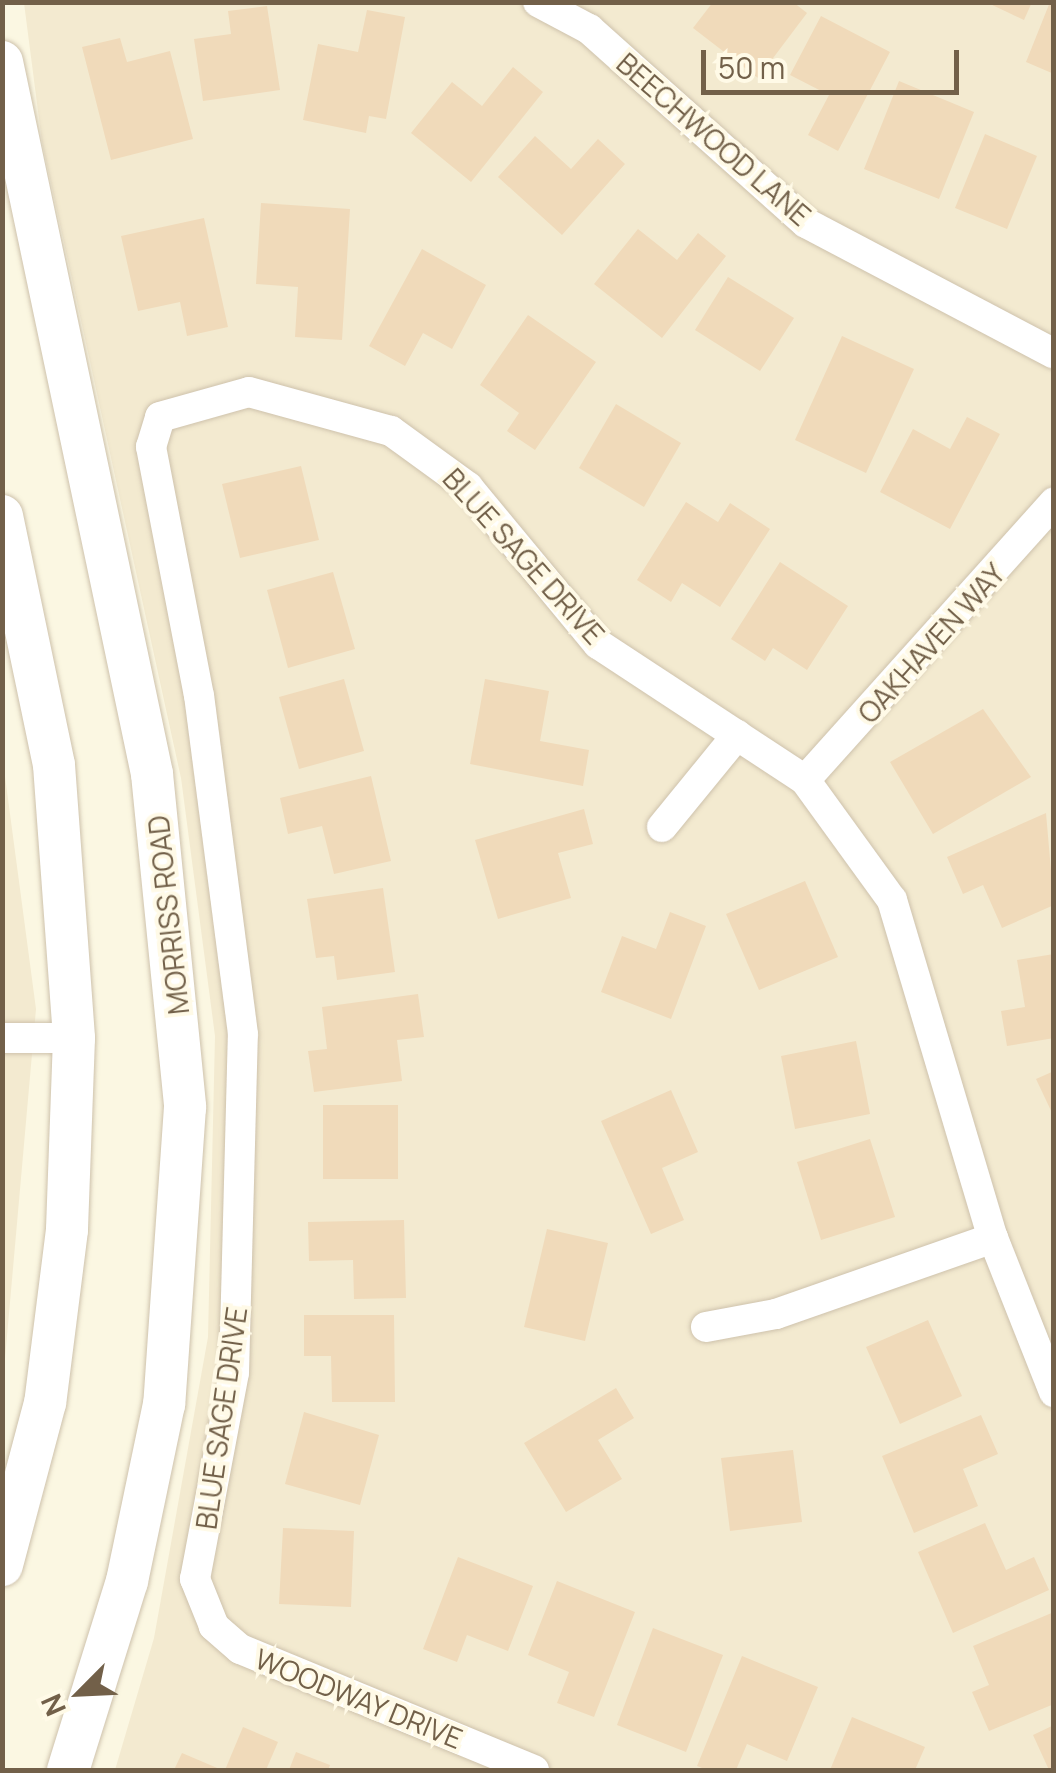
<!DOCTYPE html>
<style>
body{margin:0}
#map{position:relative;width:1056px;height:1773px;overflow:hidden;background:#fbf7e2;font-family:Manrope,sans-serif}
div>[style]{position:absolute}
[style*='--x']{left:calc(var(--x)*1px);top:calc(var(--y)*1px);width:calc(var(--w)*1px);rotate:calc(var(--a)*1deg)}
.residential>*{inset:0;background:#f3ead0}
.building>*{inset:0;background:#f0daba}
.roads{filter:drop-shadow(0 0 2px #cec2ac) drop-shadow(0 0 2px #cec2ac)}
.minor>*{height:30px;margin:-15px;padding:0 15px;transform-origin:15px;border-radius:15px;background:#fff}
.secondary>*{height:42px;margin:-21px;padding:0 21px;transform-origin:21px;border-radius:21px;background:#fff}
span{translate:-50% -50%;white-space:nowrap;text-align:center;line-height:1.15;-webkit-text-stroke:8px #fffae7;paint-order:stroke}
.street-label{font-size:28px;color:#726049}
.frame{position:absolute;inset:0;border:5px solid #726049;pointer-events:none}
.north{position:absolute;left:30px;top:1643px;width:100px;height:100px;-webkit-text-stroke:8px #fffae7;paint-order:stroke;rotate:246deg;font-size:28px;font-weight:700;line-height:40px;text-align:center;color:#726049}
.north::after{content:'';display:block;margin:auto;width:35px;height:45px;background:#726049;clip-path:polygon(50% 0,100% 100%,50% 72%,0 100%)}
.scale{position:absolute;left:701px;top:50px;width:258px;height:45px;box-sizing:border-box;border:5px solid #726049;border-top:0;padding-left:12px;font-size:30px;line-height:35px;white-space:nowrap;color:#726049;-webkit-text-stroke:8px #fffae7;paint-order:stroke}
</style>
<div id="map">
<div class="residential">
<div style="clip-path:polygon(24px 3px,1053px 3px,1053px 1770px,115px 1770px,154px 1638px,208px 1337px,215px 1036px,181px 778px,42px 142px)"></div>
<div style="clip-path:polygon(2px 754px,36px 1009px,3px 1381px,2px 1381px)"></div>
</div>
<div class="building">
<div style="clip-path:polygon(713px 2px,793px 2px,807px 13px,758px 78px,693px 28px)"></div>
<div style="clip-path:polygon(986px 2px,1032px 2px,1024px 20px)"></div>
<div style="clip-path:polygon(1050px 2px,1054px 2px,1054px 74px,1026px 62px)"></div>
<div style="clip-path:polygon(267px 6px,280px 90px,203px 101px,194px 39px,231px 34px,228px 11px)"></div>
<div style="clip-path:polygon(367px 10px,405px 17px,386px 119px,369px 116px,366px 133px,303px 120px,318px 44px,358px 52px)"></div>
<div style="clip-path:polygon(821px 16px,890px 52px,838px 151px,808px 135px,829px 95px,790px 75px)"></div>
<div style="clip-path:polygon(120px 38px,127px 62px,170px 51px,193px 139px,111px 160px,82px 47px)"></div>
<div style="clip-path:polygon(513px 67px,543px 92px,471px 182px,411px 133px,452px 82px,482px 106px)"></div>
<div style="clip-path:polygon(899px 81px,974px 112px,939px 199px,864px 169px)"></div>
<div style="clip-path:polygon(985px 134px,1037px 156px,1007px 229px,955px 208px)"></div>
<div style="clip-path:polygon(535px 136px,571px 169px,598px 139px,625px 164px,562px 235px,498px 177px)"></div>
<div style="clip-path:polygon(261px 203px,350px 209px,342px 340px,295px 337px,298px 287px,256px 284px)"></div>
<div style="clip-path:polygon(204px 218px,228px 327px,187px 336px,180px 302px,138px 311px,121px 236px)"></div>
<div style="clip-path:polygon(638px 229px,677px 260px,698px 233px,726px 256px,662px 338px,594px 284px)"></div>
<div style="clip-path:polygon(422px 249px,486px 285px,452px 349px,423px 333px,405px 366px,369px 346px)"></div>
<div style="clip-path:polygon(728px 277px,794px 318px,760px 371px,695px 330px)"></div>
<div style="clip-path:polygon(528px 315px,596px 362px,535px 450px,507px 431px,519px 413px,480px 385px)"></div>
<div style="clip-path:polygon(842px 336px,914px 369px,866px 473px,795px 440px)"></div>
<div style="clip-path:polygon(616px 404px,681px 443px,644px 507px,579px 468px)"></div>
<div style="clip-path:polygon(967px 417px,1000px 434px,950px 529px,880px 492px,913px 429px,950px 449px)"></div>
<div style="clip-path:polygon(301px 466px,319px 540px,240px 558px,222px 484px)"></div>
<div style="clip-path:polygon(686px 502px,718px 522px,730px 503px,770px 529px,720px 607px,682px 583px,671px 602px,637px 580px)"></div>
<div style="clip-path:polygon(780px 562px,848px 606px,807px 670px,773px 648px,765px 661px,731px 639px)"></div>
<div style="clip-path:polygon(333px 572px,355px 649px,288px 668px,267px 590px)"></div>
<div style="clip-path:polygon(344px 679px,364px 751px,299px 769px,279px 697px)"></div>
<div style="clip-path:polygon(485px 679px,549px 691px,540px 741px,589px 750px,583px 786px,470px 764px)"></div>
<div style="clip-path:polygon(983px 709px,1031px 777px,933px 834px,890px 762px)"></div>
<div style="clip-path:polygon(371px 776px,391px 861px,334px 874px,322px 826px,288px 834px,280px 798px)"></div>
<div style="clip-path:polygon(584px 809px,593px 844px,558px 853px,571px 898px,498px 919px,475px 840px)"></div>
<div style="clip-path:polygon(1046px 813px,1054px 905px,1002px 928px,983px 885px,963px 894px,947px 857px)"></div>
<div style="clip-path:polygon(805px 881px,838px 957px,759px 990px,726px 914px)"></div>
<div style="clip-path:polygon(383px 888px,395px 972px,337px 980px,334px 956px,316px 958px,307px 899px)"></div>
<div style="clip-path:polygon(670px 912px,706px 926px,671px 1019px,601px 992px,622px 936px,656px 949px)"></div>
<div style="clip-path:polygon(1054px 954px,1054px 1038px,1007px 1046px,1001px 1011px,1025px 1007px,1017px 960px)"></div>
<div style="clip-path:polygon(418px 994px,424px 1037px,397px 1040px,402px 1081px,314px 1092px,308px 1051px,327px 1049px,322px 1007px)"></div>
<div style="clip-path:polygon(856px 1041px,870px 1114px,795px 1129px,781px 1056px)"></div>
<div style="clip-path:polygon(1054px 1071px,1054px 1117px,1036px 1079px)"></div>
<div style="clip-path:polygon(671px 1090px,698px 1152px,662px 1168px,684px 1220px,651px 1234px,601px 1121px)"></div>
<div style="clip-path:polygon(323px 1105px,398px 1105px,398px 1179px,323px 1179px)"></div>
<div style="clip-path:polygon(870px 1139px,895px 1217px,821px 1240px,797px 1162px)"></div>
<div style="clip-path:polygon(404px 1220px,406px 1298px,354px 1299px,353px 1260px,309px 1261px,308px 1222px)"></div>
<div style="clip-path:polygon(547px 1229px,608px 1243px,585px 1341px,524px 1327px)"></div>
<div style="clip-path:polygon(304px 1315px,394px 1315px,395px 1402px,332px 1402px,331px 1356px,304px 1356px)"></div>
<div style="clip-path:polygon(928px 1320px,962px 1396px,900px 1424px,866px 1347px)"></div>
<div style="clip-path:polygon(616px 1388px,634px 1418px,598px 1440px,622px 1479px,566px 1512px,524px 1443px)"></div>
<div style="clip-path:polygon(304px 1412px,379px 1435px,360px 1505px,285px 1484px)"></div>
<div style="clip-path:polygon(981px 1415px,998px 1454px,963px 1469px,978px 1506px,914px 1533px,882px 1456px)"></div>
<div style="clip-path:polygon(793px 1450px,802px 1522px,730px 1531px,721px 1458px)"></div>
<div style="clip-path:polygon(985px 1523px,1006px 1570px,1034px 1557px,1049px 1590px,953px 1633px,918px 1552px)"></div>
<div style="clip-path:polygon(283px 1528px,354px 1531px,351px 1607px,279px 1604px)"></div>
<div style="clip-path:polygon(458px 1557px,533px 1586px,508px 1651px,467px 1635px,457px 1662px,423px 1649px)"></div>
<div style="clip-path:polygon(557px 1581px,635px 1612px,594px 1717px,557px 1703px,569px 1672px,528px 1655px)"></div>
<div style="clip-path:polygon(1054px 1612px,1054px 1704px,989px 1731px,972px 1692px,989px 1685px,973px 1646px)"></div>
<div style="clip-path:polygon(653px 1628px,723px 1655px,686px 1752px,617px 1725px)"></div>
<div style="clip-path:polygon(742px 1656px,818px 1687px,787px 1761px,747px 1744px,736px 1770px,707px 1770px,697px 1766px)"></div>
<div style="clip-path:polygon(852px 1717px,925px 1747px,915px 1770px,830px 1770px)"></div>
<div style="clip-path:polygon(1054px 1725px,1054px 1770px,1049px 1770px,1033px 1735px)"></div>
<div style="clip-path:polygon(243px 1727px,278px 1742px,266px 1770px,225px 1770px)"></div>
<div style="clip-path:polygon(296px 1752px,330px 1765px,328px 1770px,289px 1770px)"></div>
<div style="clip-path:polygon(182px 1753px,222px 1770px,174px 1770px)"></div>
</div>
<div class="roads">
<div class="minor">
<div style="--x:538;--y:2;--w:58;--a:27.9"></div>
<div style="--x:589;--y:29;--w:291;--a:41.8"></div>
<div style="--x:806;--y:223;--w:280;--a:27.8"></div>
<div style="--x:805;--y:780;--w:373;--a:-48.1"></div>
<div style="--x:662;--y:827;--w:119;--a:-50.8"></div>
<div style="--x:2;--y:1038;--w:72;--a:0"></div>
<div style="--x:706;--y:1327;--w:71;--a:-10.5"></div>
<div style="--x:776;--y:1314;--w:230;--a:-19.3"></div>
<div style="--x:534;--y:1770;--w:318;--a:-157.6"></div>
<div style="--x:240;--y:1649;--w:35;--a:-139"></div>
<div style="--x:214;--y:1626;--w:51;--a:-112"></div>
<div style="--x:195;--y:1579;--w:210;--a:-79.3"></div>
<div style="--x:234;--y:1373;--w:339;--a:-88.5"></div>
<div style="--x:243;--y:1034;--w:341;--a:-97.4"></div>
<div style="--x:199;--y:696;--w:254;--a:-100.9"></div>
<div style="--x:151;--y:447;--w:31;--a:-73"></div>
<div style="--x:160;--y:417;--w:92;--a:-15.7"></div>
<div style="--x:249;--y:392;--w:147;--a:15.4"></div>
<div style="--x:391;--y:431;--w:95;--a:36"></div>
<div style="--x:468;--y:487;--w:204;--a:50.4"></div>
<div style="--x:598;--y:644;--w:248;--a:33.3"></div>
<div style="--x:805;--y:780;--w:148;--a:54.1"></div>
<div style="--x:892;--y:900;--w:353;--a:73.4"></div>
<div style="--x:993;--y:1238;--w:166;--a:68.4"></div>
</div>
<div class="secondary">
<div style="--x:2;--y:62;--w:728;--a:78.1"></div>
<div style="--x:152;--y:774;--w:335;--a:84.3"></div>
<div style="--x:185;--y:1107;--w:298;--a:94"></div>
<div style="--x:164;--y:1404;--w:181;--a:101.8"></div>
<div style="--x:127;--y:1581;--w:198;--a:107.3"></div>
<div style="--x:2;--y:516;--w:254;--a:78.2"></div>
<div style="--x:54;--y:765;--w:274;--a:85.8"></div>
<div style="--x:74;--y:1038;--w:192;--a:92.1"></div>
<div style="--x:67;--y:1230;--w:174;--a:97.2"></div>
<div style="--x:45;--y:1403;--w:168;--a:104.9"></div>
</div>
</div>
<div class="street-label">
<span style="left:714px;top:139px;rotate:41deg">BEECHWOOD LANE</span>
<span style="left:524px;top:556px;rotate:48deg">BLUE SAGE DRIVE</span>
<span style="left:931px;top:643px;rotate:-48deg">OAKHAVEN WAY</span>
<span style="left:168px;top:915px;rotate:-96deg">MORRISS ROAD</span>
<span style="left:221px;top:1418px;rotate:-82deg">BLUE SAGE DRIVE</span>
<span style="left:359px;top:1698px;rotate:22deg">WOODWAY DRIVE</span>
</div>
<div class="frame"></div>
<div class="north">N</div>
<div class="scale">50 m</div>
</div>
